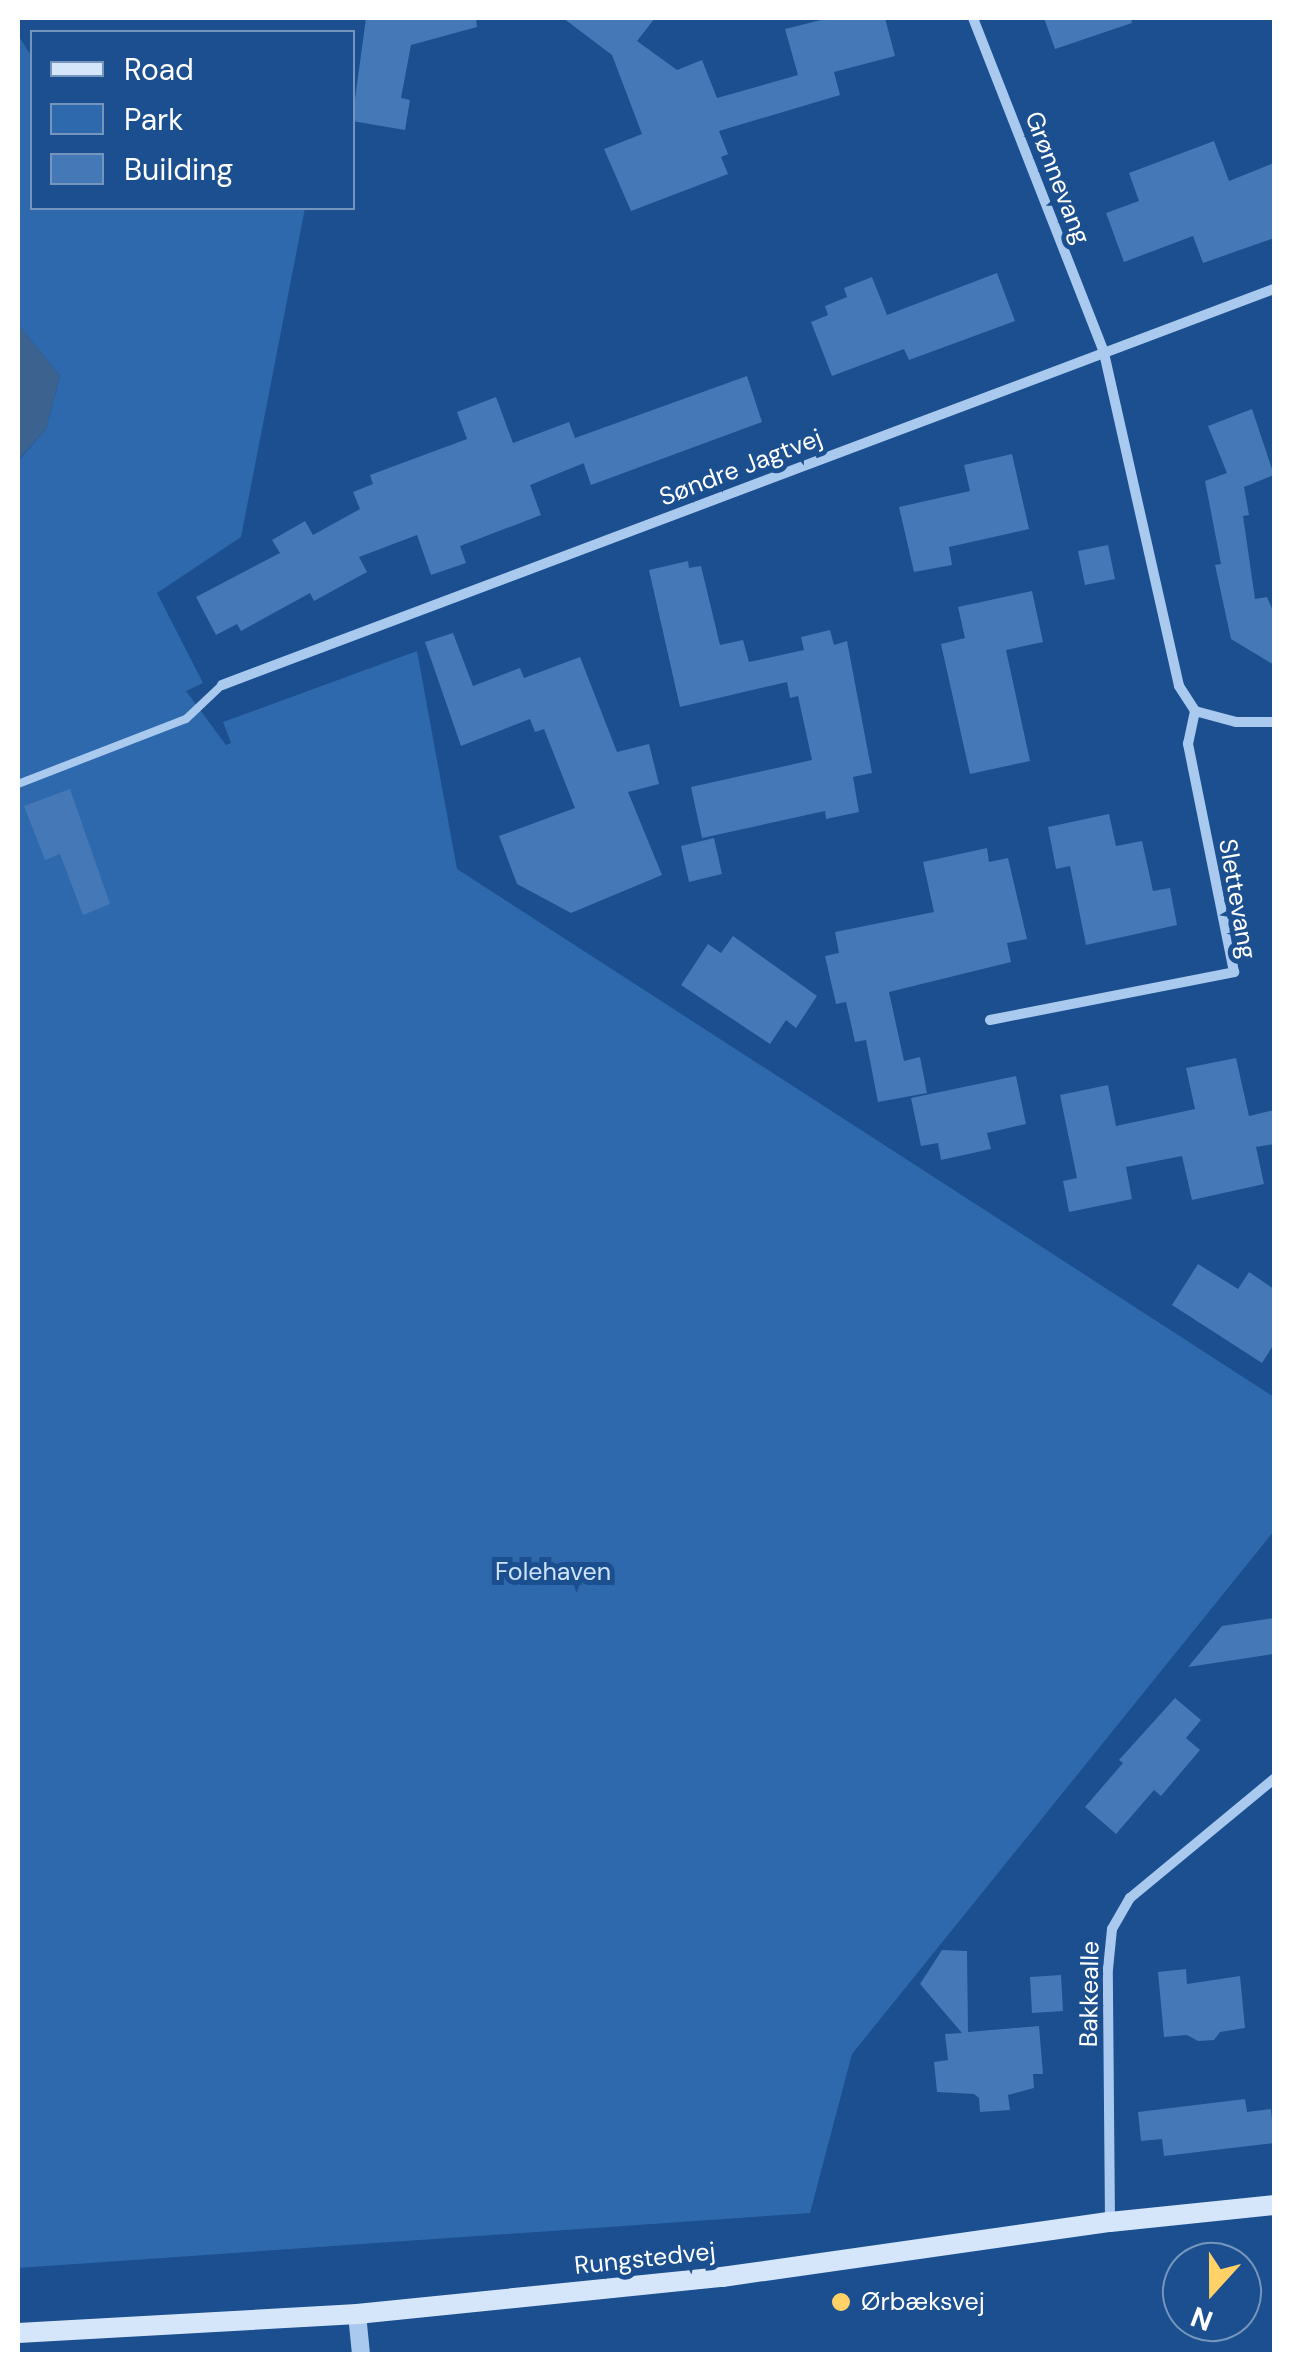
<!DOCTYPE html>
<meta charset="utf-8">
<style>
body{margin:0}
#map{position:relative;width:1292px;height:2372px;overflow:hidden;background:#1b4f8f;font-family:"DM Sans",sans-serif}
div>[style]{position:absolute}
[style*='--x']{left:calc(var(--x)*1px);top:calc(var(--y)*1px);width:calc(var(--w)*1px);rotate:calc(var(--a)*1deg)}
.green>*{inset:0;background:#2e69ad}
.water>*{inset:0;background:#3c6290}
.building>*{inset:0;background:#4478b7}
.service>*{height:8px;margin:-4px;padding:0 4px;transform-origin:4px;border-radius:4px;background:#a9c9ee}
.minor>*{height:10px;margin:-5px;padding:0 5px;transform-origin:5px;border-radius:5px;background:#a9c9ee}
.tertiary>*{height:18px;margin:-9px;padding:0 9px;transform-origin:9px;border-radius:9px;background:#a9c9ee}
.secondary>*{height:20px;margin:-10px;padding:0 10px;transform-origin:10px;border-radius:10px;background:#d6e6fa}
.dots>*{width:28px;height:28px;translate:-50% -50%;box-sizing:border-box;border:5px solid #1b4f8f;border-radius:50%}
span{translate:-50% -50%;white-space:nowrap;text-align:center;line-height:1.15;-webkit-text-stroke:10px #1b4f8f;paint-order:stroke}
.street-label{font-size:25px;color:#fff}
.park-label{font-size:25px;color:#cfe3fa}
.poi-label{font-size:25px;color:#fff}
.left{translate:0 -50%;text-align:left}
.frame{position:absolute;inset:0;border:20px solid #fff;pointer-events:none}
.legend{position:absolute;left:30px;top:30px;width:325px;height:180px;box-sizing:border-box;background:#1b4f8f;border:2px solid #7695bc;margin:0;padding:12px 18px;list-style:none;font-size:30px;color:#fff}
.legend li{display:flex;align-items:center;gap:20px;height:50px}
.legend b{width:50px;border:2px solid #7695bc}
.north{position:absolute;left:1162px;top:2242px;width:100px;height:100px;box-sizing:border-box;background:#1b4f8f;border:2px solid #7695bc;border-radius:50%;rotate:201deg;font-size:28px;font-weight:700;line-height:40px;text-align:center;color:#fff}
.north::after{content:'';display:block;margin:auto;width:35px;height:45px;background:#ffd166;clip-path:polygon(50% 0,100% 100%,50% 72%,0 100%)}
</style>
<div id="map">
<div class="green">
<div style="clip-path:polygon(18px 35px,32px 57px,32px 208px,305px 208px,241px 537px,157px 593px,203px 683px,186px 691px,226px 745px,231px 743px,223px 722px,417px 651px,457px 869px,1274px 1397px,1274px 1531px,852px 2054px,810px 2213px,18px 2268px,18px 461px,46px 429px,60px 376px,18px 324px)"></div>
</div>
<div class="water">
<div style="clip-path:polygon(18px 324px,60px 376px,46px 429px,18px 460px)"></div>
</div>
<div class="building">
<div style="clip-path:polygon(366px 18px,476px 18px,477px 27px,411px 45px,401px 98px,410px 100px,405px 130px,352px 121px)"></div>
<div style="clip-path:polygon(563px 18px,655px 18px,637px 41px,677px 70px,702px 60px,717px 98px,798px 75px,785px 29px,829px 18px,885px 18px,895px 56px,834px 72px,840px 95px,719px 131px,728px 154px,721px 157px,728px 174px,631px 211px,604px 149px,642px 134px,612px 55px)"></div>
<div style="clip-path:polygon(1044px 18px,1131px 18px,1132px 23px,1055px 49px)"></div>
<div style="clip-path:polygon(1214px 141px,1229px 181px,1274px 163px,1274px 238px,1203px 263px,1193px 236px,1124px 262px,1106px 213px,1139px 201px,1129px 173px)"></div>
<div style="clip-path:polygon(997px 273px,1015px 321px,909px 360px,904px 349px,832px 376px,811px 322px,828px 315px,825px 306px,847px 297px,844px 288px,872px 277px,887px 315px)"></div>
<div style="clip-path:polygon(747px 376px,762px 422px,591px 485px,576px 441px,584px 463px,530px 485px,541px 515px,460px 546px,466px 563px,431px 575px,417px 535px,359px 557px,367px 572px,314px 601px,310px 593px,241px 631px,237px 624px,216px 635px,196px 597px,280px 553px,272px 540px,305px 521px,313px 535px,360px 509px,353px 492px,373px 484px,370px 475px,467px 439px,457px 412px,496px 397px,513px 443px,569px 422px,575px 438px)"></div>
<div style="clip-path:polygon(1252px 409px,1274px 475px,1244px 487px,1249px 515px,1243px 516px,1255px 599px,1267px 597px,1274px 613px,1274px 665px,1231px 639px,1215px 565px,1221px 564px,1205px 481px,1227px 473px,1208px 426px)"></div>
<div style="clip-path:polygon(1012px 454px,1029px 529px,949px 547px,952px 565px,914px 572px,899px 507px,970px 491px,964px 465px)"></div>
<div style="clip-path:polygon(1108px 545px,1115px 579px,1085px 585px,1078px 551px)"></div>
<div style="clip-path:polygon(688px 561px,689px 568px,701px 566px,720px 645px,743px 640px,749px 662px,804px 650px,801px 637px,830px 630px,834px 645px,847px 641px,872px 773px,853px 777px,859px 812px,826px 819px,825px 811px,702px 838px,691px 787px,812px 760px,798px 696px,790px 698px,787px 682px,680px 707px,649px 570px)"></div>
<div style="clip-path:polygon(1032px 591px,1043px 642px,1006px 650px,1030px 761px,970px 774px,941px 644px,965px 638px,958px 607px)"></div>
<div style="clip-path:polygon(453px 633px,473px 686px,520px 668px,524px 678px,580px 657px,617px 752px,649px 744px,659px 784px,628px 792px,662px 875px,571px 913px,517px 884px,499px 836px,575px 808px,544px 729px,535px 732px,530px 719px,461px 746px,425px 642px)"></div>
<div style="clip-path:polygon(70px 789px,110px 904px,83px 915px,60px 854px,45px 860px,24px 806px)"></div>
<div style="clip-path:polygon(1109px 814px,1116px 846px,1142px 841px,1153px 891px,1170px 888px,1177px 925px,1086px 945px,1070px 866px,1056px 869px,1048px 827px)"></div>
<div style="clip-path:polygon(714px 838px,722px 874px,689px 882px,681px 846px)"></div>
<div style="clip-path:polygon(987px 848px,989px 862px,1008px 858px,1027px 939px,1007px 943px,1011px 962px,889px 992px,904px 1061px,920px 1057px,927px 1093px,878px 1102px,866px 1040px,855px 1042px,846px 1002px,836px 1004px,825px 956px,839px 953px,835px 932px,934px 912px,923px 862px)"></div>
<div style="clip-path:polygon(733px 936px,817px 996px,796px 1028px,786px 1020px,770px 1044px,681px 985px,708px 944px,721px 953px)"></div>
<div style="clip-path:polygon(1236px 1058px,1249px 1116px,1274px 1110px,1274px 1144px,1256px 1147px,1264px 1184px,1192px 1200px,1182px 1156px,1126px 1167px,1132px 1199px,1069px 1212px,1063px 1181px,1077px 1178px,1060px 1095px,1108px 1085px,1116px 1126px,1195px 1109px,1186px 1068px)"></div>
<div style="clip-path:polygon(1016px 1076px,1026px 1124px,987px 1133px,991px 1149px,941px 1160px,938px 1143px,921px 1146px,911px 1098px)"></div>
<div style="clip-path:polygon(1198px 1264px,1238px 1289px,1249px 1272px,1274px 1289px,1274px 1344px,1262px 1363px,1172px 1305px)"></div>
<div style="clip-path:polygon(1274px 1618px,1274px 1654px,1188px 1667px,1222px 1626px)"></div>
<div style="clip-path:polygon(1175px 1698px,1201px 1720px,1186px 1738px,1200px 1750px,1161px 1796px,1154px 1790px,1116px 1834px,1085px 1807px,1123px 1763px,1119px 1760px)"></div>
<div style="clip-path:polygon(942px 1950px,967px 1951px,968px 2032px,1039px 2026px,1043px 2074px,1033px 2074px,1034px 2088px,1008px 2095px,1010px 2110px,980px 2112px,979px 2098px,974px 2094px,937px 2092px,934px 2062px,948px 2060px,945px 2034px,962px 2033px,920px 1984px)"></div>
<div style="clip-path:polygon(1186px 1969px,1187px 1984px,1240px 1976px,1245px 2028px,1220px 2032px,1214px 2040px,1198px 2041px,1187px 2035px,1164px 2037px,1158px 1972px)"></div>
<div style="clip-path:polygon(1061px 1975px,1063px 2011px,1032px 2013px,1030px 1977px)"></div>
<div style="clip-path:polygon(1245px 2099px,1247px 2112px,1271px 2109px,1274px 2143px,1164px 2156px,1162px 2139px,1141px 2141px,1138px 2112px)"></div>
</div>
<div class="service">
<div style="--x:18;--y:784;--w:180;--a:-21.2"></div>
<div style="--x:186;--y:719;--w:50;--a:-43.4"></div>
</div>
<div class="minor">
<div style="--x:973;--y:18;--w:360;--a:68.6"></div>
<div style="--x:1104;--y:353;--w:341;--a:77.3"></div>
<div style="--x:1179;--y:686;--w:30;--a:57"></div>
<div style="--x:1195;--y:711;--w:42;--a:15"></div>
<div style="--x:1236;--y:722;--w:38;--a:0"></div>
<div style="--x:222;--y:685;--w:1124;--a:-20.63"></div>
<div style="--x:990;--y:1020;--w:249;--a:-11.1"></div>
<div style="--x:1234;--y:972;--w:233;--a:-101.4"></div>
<div style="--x:1188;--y:744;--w:34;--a:-78"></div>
<div style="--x:1110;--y:2222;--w:253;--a:-90.5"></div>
<div style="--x:1108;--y:1969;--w:40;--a:-84.3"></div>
<div style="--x:1112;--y:1929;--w:36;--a:-60"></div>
<div style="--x:1130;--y:1898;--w:187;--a:-39.6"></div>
</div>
<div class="tertiary">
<div style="--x:357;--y:2314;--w:40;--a:84.3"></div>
</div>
<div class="secondary">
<div style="--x:18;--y:2333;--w:340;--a:-3.2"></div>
<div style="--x:357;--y:2314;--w:367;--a:-5.8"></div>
<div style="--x:722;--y:2277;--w:392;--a:-8.1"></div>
<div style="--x:1110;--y:2222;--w:165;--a:-5.9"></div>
</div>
<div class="dots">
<div style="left:841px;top:2302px;background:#ffd166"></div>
</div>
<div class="street-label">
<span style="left:1057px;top:178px;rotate:69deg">Grønnevang</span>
<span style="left:741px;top:468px;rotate:-21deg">Søndre Jagtvej</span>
<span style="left:1237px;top:899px;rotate:80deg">Slettevang</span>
<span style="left:1090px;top:1994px;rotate:-89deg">Bakkealle</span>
<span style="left:645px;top:2259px;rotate:-6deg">Rungstedvej</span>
</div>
<div class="park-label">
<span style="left:553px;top:1572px">Folehaven</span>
</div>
<div class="poi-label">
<span class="left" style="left:861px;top:2302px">Ørbæksvej</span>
</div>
<div class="frame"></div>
<ul class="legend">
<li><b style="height:12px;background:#d6e6fa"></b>Road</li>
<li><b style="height:28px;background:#2e69ad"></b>Park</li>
<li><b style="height:28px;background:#4478b7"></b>Building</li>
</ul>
<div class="north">N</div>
</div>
